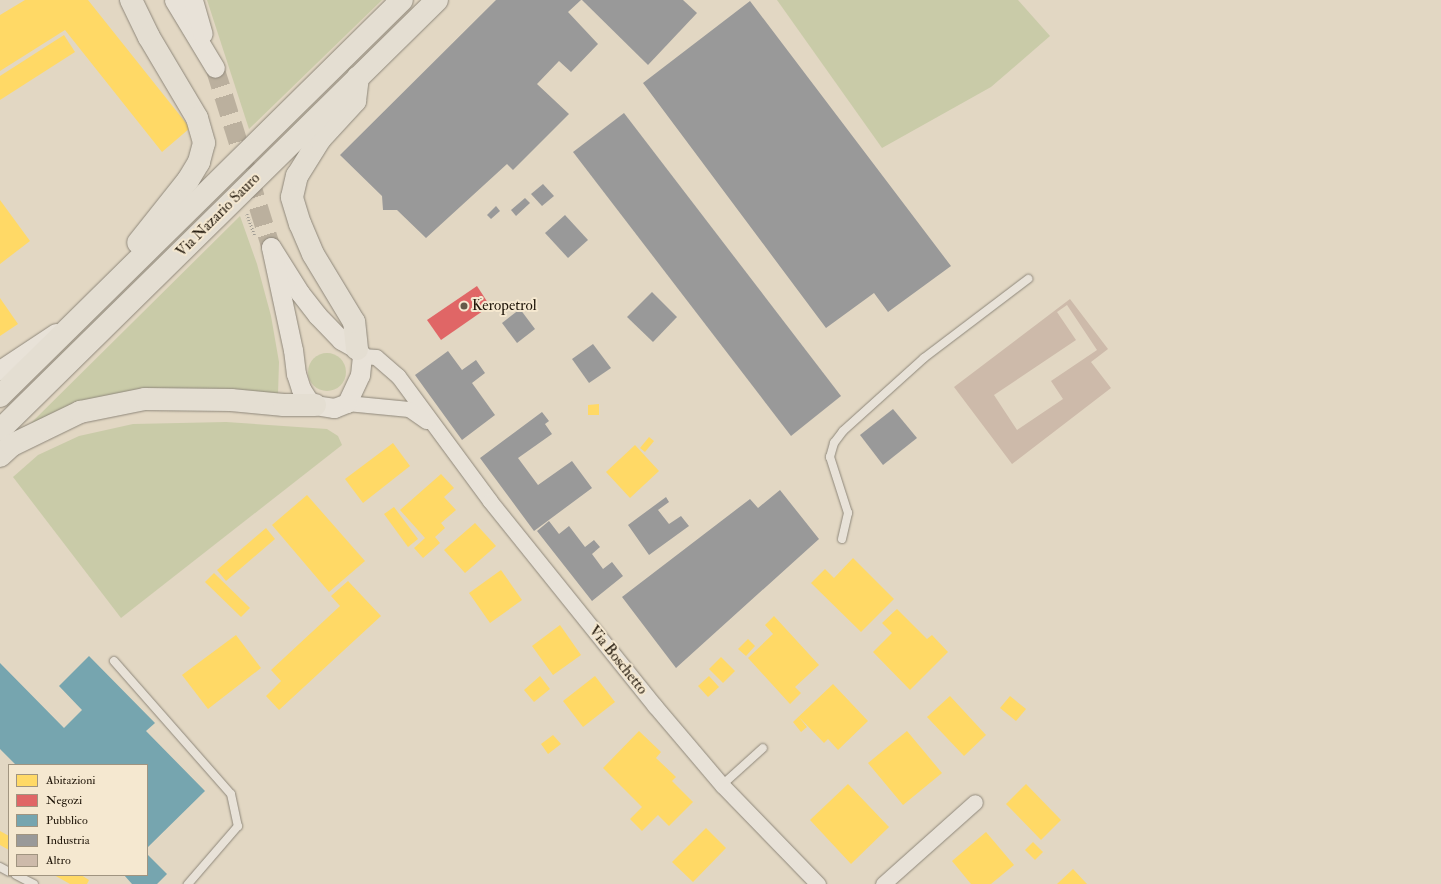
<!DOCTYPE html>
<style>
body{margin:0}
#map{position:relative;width:1441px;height:884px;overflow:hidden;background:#e2d7c3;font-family:"IM FELL Double Pica",serif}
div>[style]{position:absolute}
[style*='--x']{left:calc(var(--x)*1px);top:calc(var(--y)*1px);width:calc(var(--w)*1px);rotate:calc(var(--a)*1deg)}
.green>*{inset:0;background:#c9cba8}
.round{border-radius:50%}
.homes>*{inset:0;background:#ffd966}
.shops>*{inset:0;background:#e06666}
.public>*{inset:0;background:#76a5af}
.industry>*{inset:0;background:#999}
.building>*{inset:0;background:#cdbaaa}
.tertiary-tunnel>*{height:19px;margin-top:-9.5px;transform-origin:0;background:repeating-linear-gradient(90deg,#bbb09e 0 19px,transparent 0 29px)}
.path>*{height:2.5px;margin-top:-1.25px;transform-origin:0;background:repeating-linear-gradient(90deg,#a19c93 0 1px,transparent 0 3px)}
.roads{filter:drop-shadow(0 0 1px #8e877a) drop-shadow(0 0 1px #8e877a)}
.service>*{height:8px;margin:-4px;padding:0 4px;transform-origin:4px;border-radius:4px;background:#e8e2d8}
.minor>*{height:15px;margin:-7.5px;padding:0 7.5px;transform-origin:7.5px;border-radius:7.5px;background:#e8e2d8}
.tertiary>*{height:19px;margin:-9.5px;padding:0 9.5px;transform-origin:9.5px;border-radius:9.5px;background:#e8e2d8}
.trunk>*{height:22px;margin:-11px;padding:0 11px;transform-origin:11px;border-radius:11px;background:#e4ded2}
.dots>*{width:11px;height:11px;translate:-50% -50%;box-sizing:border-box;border:2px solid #f5e8d0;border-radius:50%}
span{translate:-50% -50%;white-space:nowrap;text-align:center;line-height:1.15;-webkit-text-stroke:4px #f5e8d0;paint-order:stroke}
.street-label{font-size:15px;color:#201609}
.poi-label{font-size:15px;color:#201609}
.left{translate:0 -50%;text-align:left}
.legend{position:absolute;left:8px;top:764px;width:140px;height:112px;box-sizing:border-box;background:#f5e8d0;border:1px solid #a09480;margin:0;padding:5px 7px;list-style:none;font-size:12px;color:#201609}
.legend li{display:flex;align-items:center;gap:8px;height:20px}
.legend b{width:20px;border:1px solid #a09480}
</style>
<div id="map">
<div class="green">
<div style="clip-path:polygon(207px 0,382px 0,249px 129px)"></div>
<div style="clip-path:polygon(777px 0,1018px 0,1050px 36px,991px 87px,882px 148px)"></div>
<div style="clip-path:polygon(240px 216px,257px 264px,271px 316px,279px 362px,278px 394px,143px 388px,78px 403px,24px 430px)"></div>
<div class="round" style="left:308px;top:353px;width:38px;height:38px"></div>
<div style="clip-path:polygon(226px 422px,327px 429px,338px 436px,342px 445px,121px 618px,13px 477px,38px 455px,79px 436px,133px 424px)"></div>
</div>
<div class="homes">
<div style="clip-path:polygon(25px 0,88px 0,190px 128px,162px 152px,65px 30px,0 71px,0 15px)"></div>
<div style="clip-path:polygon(64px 35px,75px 52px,0 100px,0 76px)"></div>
<div style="clip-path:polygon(0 200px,30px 241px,0 264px)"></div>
<div style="clip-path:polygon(0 298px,18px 324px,0 336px)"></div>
<div style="clip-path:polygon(599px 404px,599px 415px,588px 415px,588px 405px)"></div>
<div style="clip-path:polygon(649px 437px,654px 441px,645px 452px,640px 448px)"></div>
<div style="clip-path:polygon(393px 443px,410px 466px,363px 503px,345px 479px)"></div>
<div style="clip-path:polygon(635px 445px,659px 471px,630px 498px,606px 472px)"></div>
<div style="clip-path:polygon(441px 474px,454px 488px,444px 497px,456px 510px,441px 523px,445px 528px,435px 537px,440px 543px,423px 558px,414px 548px,425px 538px,400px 510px)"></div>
<div style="clip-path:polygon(307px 495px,365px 561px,329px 592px,272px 525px)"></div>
<div style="clip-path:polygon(394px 507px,418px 539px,408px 547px,384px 514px)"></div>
<div style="clip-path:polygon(475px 523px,496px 546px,465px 573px,444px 550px)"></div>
<div style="clip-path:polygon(266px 528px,275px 539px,226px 581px,217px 570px)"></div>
<div style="clip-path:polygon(853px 558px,894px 599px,861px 632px,811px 583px,825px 569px,834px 578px)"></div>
<div style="clip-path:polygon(501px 570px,522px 600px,490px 623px,469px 593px)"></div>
<div style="clip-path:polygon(214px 573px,250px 608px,241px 617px,205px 582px)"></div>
<div style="clip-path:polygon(348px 581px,381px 616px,279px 710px,266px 696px,281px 681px,271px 670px,340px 606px,331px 596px)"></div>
<div style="clip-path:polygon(897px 609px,927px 639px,932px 635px,948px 652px,910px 690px,873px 652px,892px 633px,882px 623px)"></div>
<div style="clip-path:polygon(774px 616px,819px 665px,795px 687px,801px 693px,790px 704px,748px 658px,773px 634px,765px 625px)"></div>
<div style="clip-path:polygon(560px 625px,581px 655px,553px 675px,532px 646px)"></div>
<div style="clip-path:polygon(236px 635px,261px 668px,208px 709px,182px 675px)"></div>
<div style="clip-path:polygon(748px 639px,755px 646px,746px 656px,738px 649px)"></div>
<div style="clip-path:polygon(721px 657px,735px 671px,723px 683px,709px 669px)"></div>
<div style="clip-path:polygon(540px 676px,550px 689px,534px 702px,524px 690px)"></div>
<div style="clip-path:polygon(595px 676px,615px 702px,583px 727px,563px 701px)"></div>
<div style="clip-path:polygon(709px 676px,719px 687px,708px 697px,698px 686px)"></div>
<div style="clip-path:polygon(833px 684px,868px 721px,838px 750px,828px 739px,824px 743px,799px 717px,807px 727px,801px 732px,793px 722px)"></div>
<div style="clip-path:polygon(950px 696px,986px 735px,964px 756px,927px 717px)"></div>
<div style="clip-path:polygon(1010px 696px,1026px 709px,1016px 721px,1000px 708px)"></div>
<div style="clip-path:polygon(639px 731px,661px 752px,656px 758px,676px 777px,672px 781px,693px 802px,669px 826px,658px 815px,642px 831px,630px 819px,642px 807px,603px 768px)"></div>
<div style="clip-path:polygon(907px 731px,942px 773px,903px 805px,868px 763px)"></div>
<div style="clip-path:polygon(553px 735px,561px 744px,548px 754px,541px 744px)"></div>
<div style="clip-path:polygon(848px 784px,889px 827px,851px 864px,810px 820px)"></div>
<div style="clip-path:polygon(1026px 784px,1061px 820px,1041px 840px,1006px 804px)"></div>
<div style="clip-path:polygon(706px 828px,726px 848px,693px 882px,672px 862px)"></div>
<div style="clip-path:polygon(0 831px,9px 836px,9px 850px,0 845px)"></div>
<div style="clip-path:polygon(986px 832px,1014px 865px,991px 884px,971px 884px,952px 861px)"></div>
<div style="clip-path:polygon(1033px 842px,1043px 852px,1035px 860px,1025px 850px)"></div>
<div style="clip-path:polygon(1073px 869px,1087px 884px,1057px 884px)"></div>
<div style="clip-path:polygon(54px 875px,81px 875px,89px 880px,87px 884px,70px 884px)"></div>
</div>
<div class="shops">
<div style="clip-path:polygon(477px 286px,490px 306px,441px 340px,427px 320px)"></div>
</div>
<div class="public">
<div style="clip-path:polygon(89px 656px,155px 723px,146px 731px,205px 791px,147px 848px,147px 765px,16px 765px,0 749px,0 663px,64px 728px,82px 710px,59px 686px)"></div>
<div style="clip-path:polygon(147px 854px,167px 874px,157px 884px,132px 884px,124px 875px,147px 875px)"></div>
</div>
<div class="industry">
<div style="clip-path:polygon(496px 0,581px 0,568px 12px,598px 44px,571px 72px,559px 61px,537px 84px,569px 114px,513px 170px,507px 164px,426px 238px,397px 210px,383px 210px,382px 196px,340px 155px)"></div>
<div style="clip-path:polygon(582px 0,683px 0,697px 13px,648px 65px)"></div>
<div style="clip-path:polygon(750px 1px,951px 266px,888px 312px,874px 293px,826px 328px,643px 83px)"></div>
<div style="clip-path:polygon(624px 113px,841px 396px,791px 436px,573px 152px)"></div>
<div style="clip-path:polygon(543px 184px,554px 196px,542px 206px,531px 194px)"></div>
<div style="clip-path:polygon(525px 198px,530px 203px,516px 216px,511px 210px)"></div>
<div style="clip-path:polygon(496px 206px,500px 211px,491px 219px,487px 215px)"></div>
<div style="clip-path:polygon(565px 215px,588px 240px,568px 258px,545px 233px)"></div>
<div style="clip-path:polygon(652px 292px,677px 317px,653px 342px,627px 317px)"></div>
<div style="clip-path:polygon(520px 309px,535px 329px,517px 343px,502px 323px)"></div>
<div style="clip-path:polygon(593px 344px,611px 368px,589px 383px,572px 359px)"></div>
<div style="clip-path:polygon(448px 351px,462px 370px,476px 360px,485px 373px,472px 383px,495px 415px,462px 440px,415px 375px)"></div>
<div style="clip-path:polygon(893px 409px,917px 438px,883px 465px,860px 435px)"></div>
<div style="clip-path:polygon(542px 412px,549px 421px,545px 424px,552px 434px,518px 458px,538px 485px,572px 461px,592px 488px,534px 531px,480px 458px)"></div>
<div style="clip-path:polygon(780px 490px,819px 539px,676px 668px,622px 597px,750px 499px,758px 508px)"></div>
<div style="clip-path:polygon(666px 497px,669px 502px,658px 510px,669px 524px,681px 516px,689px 526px,649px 555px,628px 525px)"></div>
<div style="clip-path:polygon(549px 521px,559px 534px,569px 526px,585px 547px,594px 540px,600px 547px,592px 554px,603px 569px,612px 562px,623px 576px,592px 601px,537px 531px)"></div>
</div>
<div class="building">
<div style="clip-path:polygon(evenodd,1070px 299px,1108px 349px,1091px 362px,1111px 388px,1012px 464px,954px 387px,1070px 299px,1067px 305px,1097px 350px,1051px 381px,1063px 399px,1017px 430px,994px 395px,1076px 340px,1057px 312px,1067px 305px)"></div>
</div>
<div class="tertiary-tunnel">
<div style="--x:215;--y:68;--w:188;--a:72.6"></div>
</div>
<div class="path">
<div style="--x:247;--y:214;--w:23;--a:70"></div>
</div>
<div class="roads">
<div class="service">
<div style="--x:842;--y:539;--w:27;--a:-77"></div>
<div style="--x:848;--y:513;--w:59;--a:-107.8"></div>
<div style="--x:830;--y:457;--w:15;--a:-74"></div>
<div style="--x:834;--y:443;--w:15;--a:-53"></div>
<div style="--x:843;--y:431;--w:109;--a:-42"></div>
<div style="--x:924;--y:358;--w:131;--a:-37.2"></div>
<div style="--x:114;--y:661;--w:177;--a:48.7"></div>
<div style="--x:231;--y:794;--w:33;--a:78"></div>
<div style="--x:238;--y:826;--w:77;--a:130.8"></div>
<div style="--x:722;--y:785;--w:55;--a:-42.1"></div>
<div style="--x:0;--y:867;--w:10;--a:29"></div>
<div style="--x:16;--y:875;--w:20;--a:27"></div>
</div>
<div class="minor">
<div style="--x:362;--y:356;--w:14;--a:4"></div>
<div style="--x:376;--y:357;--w:29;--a:41"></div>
<div style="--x:398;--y:376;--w:155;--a:53.6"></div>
<div style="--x:490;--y:501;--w:263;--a:51.2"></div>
<div style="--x:655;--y:706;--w:104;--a:49.7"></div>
<div style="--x:722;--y:785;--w:138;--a:45.9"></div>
<div style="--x:347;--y:403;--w:62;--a:5.5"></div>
<div style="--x:409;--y:409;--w:21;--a:35"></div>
<div style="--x:883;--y:884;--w:123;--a:-41.7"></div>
</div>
<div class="tertiary">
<div style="--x:174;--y:0;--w:79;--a:58.9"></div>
<div style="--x:193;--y:0;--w:35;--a:74"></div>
<div style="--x:271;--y:247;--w:54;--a:57.8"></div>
<div style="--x:300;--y:293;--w:28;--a:52"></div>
<div style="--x:317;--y:315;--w:35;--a:46"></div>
<div style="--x:341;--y:340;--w:18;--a:29"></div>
<div style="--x:357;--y:349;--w:9;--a:54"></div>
<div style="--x:362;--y:356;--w:19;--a:96"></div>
<div style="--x:360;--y:375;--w:31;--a:115"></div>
<div style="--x:347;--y:403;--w:14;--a:159"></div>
<div style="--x:334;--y:408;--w:19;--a:-171"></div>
<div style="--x:315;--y:405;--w:9;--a:-144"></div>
<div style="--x:308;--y:400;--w:13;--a:-122"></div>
<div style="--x:301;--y:389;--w:16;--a:-108"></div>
<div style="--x:296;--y:374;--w:24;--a:-97"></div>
<div style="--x:293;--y:350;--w:105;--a:-102.1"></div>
<div style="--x:0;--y:370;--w:67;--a:-33.5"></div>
</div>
<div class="trunk">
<div style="--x:131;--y:0;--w:41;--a:64.1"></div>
<div style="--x:149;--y:37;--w:94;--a:59.3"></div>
<div style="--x:197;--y:118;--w:26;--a:74"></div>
<div style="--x:204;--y:143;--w:20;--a:105"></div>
<div style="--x:199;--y:162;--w:21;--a:121"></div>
<div style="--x:188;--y:180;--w:80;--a:128.4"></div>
<div style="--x:357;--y:349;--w:27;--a:-96"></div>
<div style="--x:354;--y:322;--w:79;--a:-121.1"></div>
<div style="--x:313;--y:254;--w:33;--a:-113"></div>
<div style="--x:300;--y:224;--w:28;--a:-107"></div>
<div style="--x:292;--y:197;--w:22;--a:-77"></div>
<div style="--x:297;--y:176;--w:44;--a:-58.1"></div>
<div style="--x:320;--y:139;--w:52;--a:-47.4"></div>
<div style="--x:355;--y:101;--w:24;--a:-83"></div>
<div style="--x:0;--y:396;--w:564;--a:-44.57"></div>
<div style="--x:0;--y:430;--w:613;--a:-44.54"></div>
<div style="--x:0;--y:456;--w:16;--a:-43"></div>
<div style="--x:12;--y:445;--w:76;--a:-25.9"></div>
<div style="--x:80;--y:412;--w:66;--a:-11.3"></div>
<div style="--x:145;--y:399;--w:86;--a:0.7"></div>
<div style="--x:231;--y:400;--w:53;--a:5.4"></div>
<div style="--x:284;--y:405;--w:31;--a:0"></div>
</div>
</div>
<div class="dots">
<div style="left:464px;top:306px;background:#645a4a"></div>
</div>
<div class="street-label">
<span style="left:218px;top:215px;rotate:-45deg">Via Nazario Sauro</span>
<span style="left:618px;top:660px;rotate:51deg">Via Boschetto</span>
</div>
<div class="poi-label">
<span class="left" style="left:472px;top:306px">Keropetrol</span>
</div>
<ul class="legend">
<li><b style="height:11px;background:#ffd966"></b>Abitazioni</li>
<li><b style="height:11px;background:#e06666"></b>Negozi</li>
<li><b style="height:11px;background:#76a5af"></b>Pubblico</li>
<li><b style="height:11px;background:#999"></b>Industria</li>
<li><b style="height:11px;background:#cdbaaa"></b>Altro</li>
</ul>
</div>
